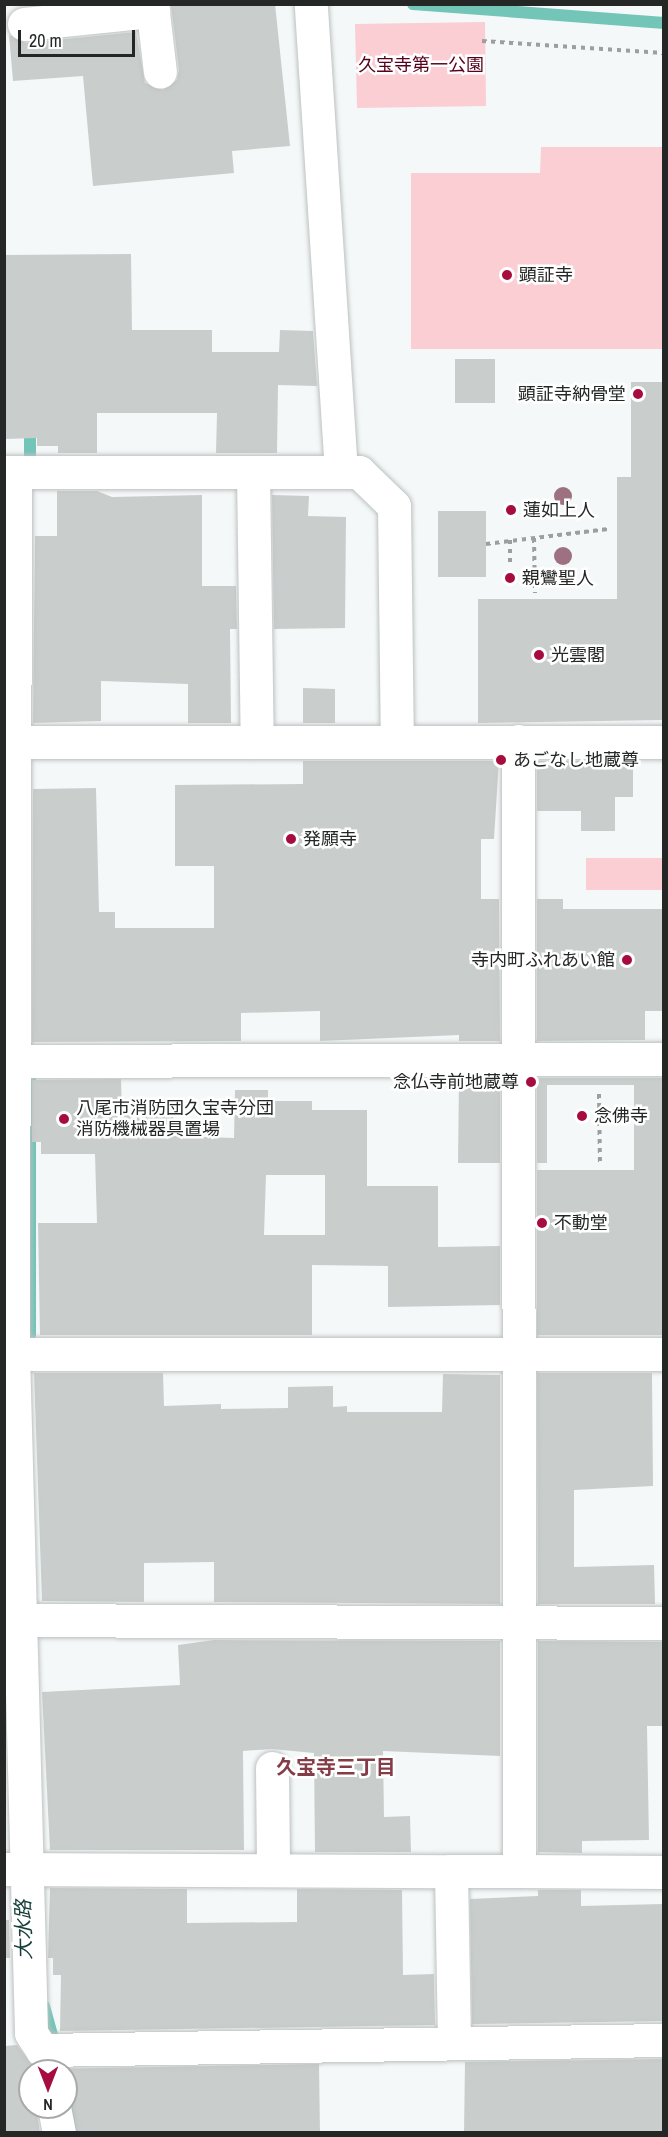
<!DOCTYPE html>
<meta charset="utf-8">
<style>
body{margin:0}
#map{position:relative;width:668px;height:2137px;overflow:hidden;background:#f4f8f8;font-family:"Archivo Narrow","Noto Sans JP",sans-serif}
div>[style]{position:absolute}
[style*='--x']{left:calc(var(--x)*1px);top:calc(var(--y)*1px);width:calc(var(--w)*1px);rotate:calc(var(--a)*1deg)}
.green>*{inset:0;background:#faced2}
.stream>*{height:12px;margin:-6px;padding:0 6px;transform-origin:6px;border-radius:6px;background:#73c5b8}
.building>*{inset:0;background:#c9cecd}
.path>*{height:4px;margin-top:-2px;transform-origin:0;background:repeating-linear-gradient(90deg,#9c9f9e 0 4.5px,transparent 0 9px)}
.roads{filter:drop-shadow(0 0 2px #bdc1c0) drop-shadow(0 0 2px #bdc1c0)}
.minor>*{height:33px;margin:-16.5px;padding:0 16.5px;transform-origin:16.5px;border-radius:16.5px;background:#fff}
.trees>*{width:18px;height:18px;margin:-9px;border-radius:50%;background:#9d717f}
.dots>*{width:16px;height:16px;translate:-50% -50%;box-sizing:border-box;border:3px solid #fff;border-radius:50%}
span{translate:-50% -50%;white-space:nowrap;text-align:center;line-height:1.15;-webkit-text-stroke:5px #fff;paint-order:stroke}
.park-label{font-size:18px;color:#56021c}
.poi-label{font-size:18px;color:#252726}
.left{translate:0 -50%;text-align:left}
.right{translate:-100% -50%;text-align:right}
.neighbourhood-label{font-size:20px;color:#843c47;font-weight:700}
.water-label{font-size:20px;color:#153d37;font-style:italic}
.frame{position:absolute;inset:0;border:6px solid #252726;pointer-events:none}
.north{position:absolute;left:18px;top:2059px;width:60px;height:60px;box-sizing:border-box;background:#fff;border:2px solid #a8a9a8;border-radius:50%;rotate:180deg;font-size:16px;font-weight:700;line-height:24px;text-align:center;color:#252726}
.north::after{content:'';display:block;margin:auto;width:21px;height:27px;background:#a60d3e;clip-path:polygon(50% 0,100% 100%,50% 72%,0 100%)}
.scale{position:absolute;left:18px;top:30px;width:117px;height:27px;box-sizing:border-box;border:3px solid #252726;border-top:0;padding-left:8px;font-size:18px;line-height:21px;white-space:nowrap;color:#252726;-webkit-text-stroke:4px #fff;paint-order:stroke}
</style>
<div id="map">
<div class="green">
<div style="clip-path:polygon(485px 22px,486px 106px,357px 108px,355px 24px)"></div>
<div style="clip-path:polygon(541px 147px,663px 147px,663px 349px,411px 349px,411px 173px,540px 173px)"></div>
<div style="clip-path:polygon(586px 858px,663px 858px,663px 890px,586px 890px)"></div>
</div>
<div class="stream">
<div style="--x:413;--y:4;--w:252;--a:4.3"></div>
<div style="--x:30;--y:422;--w:48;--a:90"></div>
<div style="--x:30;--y:1070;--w:265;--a:90"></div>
<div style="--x:44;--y:2006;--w:67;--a:74.5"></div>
<div style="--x:66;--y:2087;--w:43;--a:73.7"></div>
</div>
<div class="building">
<div style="clip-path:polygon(171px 4px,275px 4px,290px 146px,232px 151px,234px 173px,93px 186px,83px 76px,13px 81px,9px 35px,26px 43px,136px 32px,145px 83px,163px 90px,177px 80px,179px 70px)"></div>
<div style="clip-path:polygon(131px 254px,132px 330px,212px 330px,212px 352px,279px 352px,280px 330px,313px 331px,317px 386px,278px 385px,277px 453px,216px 453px,217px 413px,97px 413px,97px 453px,58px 453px,58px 446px,37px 446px,37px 438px,4px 439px,4px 255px)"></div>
<div style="clip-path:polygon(455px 359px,495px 359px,495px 403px,455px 403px)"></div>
<div style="clip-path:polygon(631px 382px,663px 382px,663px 720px,478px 723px,478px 599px,617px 599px,617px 477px,631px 477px)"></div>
<div style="clip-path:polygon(57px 491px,97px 491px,112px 497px,202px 495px,202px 586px,236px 586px,237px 629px,230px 629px,231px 723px,188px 723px,188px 684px,101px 681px,101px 721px,33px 723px,35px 536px,57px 536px)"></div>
<div style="clip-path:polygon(272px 495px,309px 496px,308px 516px,346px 517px,345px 628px,274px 629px)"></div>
<div style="clip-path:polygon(438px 511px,486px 511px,486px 577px,438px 577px)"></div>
<div style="clip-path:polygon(303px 688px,335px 689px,335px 723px,303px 723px)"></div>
<div style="clip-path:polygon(303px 761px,499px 761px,494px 839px,481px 839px,481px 899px,499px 899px,500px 1041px,459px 1041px,459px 1035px,320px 1041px,320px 1011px,241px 1013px,241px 1041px,32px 1042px,33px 789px,96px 788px,99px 912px,115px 912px,115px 928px,214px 928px,214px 866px,175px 866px,175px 785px,303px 784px)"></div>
<div style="clip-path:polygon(537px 761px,633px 761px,633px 797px,615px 797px,615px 831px,581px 831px,581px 811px,537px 811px)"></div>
<div style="clip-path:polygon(537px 899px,563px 899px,563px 909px,663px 909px,663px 1011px,645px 1011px,645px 1040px,537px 1041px)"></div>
<div style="clip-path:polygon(459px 1078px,500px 1078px,500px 1163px,458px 1163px)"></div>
<div style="clip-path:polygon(537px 1078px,663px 1078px,663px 1335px,537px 1335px,537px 1170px,634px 1170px,634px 1085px,547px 1085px,547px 1163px,537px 1163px)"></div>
<div style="clip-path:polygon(evenodd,121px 1079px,122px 1114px,173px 1113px,174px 1136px,234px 1138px,235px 1090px,268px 1090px,268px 1101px,312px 1101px,312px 1110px,367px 1110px,367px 1186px,438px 1186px,438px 1247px,500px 1246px,500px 1305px,388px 1307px,388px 1266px,312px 1265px,312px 1335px,40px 1335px,38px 1223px,97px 1223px,95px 1154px,41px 1154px,41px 1142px,32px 1142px,32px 1080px,121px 1079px,266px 1175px,325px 1175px,325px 1235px,264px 1235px,266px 1175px)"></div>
<div style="clip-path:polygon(34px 1373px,163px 1373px,164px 1406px,221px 1404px,221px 1409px,288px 1408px,288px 1387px,333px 1386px,333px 1407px,347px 1406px,347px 1412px,442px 1412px,443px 1374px,500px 1375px,500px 1604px,214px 1602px,214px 1562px,144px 1563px,144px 1602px,42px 1601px)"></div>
<div style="clip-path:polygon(537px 1373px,652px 1373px,653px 1486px,574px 1490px,574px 1567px,654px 1565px,655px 1604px,538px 1604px)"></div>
<div style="clip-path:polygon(214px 1640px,500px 1641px,500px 1756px,383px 1751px,384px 1817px,410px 1816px,411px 1852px,315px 1852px,314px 1753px,272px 1749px,243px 1751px,244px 1850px,50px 1850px,42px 1692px,180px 1685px,178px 1645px)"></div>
<div style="clip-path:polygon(538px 1641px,663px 1642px,663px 1726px,647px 1726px,649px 1840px,582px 1841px,582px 1853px,538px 1852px)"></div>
<div style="clip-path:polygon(50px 1888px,187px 1889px,187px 1923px,297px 1922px,297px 1889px,402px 1890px,403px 1975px,434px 1974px,435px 2025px,60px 2031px,61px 1975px,53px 1975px,53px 1958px,48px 1958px)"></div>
<div style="clip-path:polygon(538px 1890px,581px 1890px,581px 1906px,663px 1904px,663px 2021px,472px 2024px,470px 1899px,538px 1896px)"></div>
<div style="clip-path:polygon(4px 1920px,9px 1920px,10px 1958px,4px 1958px)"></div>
<div style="clip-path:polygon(17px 2045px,33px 2066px,42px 2069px,319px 2064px,320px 2133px,77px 2133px,66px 2071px,30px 2071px,30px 2107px,36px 2107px,40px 2133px,4px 2133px,4px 2046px)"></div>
<div style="clip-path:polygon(663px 2059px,663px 2133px,464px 2133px,465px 2062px)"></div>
</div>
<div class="path">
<div style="--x:482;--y:41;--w:182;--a:3.8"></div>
<div style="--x:534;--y:538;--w:55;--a:89"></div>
<div style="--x:510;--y:540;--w:22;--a:90"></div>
<div style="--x:486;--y:544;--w:123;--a:-7"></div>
<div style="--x:599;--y:1094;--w:68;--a:89.2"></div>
</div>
<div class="roads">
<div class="minor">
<div style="--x:152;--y:4;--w:68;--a:83.3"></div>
<div style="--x:24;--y:24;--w:130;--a:-5.8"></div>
<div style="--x:4;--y:472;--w:337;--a:0"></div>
<div style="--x:341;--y:472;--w:469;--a:-93.7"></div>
<div style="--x:15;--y:472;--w:881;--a:90.13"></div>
<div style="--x:13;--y:1353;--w:680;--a:88.48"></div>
<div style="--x:31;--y:2033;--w:20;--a:57"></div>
<div style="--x:42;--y:2050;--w:622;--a:-0.92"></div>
<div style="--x:253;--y:472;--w:270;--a:89.2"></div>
<div style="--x:341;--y:472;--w:18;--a:0"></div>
<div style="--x:359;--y:472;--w:49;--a:44.2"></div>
<div style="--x:394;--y:506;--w:236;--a:89.3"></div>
<div style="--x:4;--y:742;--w:660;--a:0"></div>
<div style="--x:4;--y:1061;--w:660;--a:-0.17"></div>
<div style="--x:4;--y:1354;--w:660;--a:0"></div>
<div style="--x:4;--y:1620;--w:660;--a:0.26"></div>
<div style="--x:272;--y:1768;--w:102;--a:89.4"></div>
<div style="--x:4;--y:1869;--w:447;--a:0.3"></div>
<div style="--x:519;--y:1871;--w:145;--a:0.4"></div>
<div style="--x:454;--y:2043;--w:172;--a:-91"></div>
<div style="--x:451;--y:1871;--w:68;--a:0"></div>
<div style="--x:519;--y:1871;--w:1130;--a:-90.05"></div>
<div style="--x:54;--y:2107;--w:25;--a:79"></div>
</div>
</div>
<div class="trees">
<div style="left:563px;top:496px"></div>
<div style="left:563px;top:556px"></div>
</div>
<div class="dots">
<div style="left:507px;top:275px;background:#a60d3e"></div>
<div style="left:638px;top:394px;background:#a60d3e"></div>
<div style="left:511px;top:510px;background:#a60d3e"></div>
<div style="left:510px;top:578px;background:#a60d3e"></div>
<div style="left:539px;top:655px;background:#a60d3e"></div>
<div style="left:501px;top:760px;background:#a60d3e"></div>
<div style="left:291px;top:839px;background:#a60d3e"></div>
<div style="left:627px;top:960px;background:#a60d3e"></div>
<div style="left:531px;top:1082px;background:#a60d3e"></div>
<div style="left:582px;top:1116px;background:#a60d3e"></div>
<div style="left:64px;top:1119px;background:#a60d3e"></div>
<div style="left:542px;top:1223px;background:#a60d3e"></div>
</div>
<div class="park-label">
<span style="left:421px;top:65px">久宝寺第一公園</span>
</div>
<div class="poi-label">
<span class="left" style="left:519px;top:275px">顕証寺</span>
<span class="right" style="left:626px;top:394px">顕証寺納骨堂</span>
<span class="left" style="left:523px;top:510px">蓮如上人</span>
<span class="left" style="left:522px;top:578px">親鸞聖人</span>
<span class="left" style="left:551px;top:655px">光雲閣</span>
<span class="left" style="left:513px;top:760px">あごなし地蔵尊</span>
<span class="left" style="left:303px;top:839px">発願寺</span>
<span class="right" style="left:615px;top:960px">寺内町ふれあい館</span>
<span class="right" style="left:519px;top:1082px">念仏寺前地蔵尊</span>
<span class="left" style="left:76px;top:1119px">八尾市消防団久宝寺分団<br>消防機械器具置場</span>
<span class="left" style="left:594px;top:1116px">念佛寺</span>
<span class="left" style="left:554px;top:1223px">不動堂</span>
</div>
<div class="neighbourhood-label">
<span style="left:336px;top:1766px">久宝寺三丁目</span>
</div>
<div class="water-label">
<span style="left:23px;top:1930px;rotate:-91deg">大水路</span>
</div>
<div class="frame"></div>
<div class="north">N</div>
<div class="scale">20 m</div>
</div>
